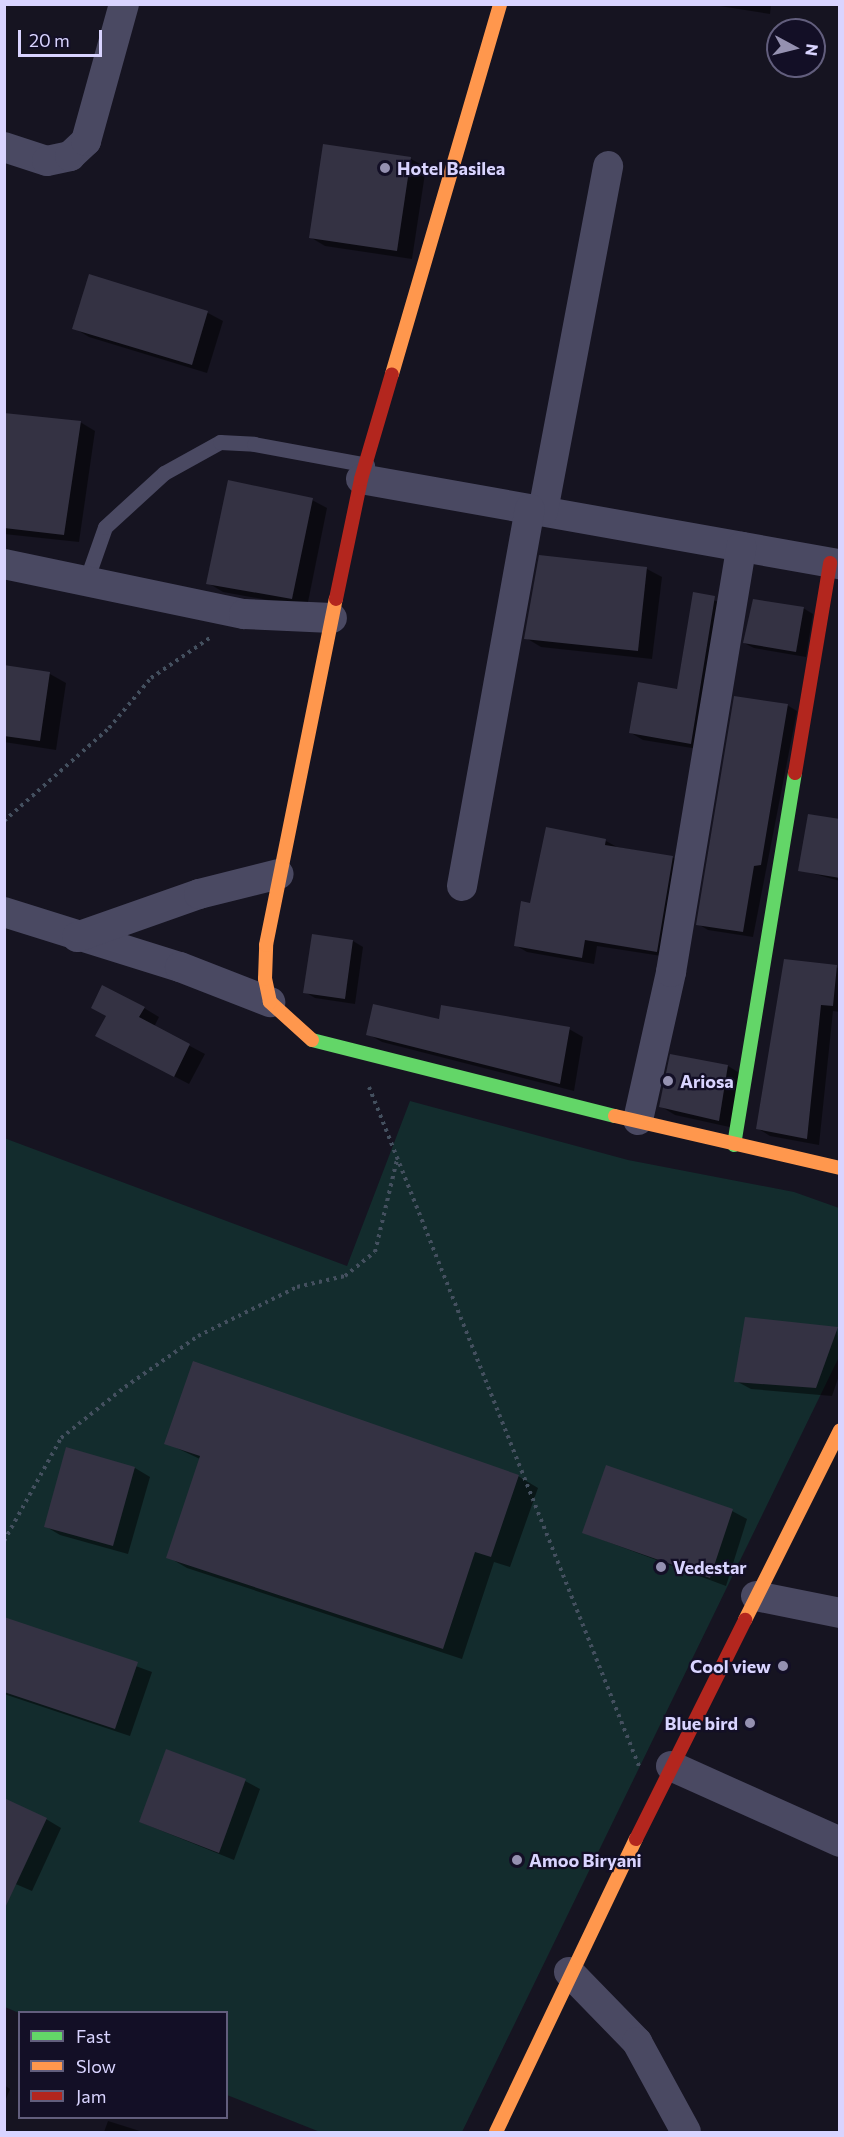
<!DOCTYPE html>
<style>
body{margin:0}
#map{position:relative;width:844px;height:2137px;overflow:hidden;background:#161421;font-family:Commissioner,sans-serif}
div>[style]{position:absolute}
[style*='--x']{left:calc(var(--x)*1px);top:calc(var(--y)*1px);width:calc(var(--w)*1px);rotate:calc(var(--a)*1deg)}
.green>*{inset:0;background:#132c2d}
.shadow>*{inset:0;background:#0007}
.building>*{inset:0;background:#343243}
.path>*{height:4px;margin-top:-2px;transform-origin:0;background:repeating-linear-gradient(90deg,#44505f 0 3px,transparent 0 7.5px)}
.lane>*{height:15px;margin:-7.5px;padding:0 7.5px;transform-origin:7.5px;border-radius:7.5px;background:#4a4962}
.street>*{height:30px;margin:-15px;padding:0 15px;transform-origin:15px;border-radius:15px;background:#4a4962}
.fast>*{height:14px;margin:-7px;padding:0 7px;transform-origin:7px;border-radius:7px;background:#63d668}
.slow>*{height:14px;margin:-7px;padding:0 7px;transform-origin:7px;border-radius:7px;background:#ff974d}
.jam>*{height:14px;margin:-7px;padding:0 7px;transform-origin:7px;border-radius:7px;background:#b3261e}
.dots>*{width:16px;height:16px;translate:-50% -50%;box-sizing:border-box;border:3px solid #130f26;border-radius:50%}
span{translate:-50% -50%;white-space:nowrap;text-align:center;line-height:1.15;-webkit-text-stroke:4.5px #130f26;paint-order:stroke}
.poi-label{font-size:18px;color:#d9d4ff;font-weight:700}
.left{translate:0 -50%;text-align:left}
.right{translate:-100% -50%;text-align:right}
.frame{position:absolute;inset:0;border:6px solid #d9d4ff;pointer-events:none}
.legend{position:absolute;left:18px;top:2011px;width:210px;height:108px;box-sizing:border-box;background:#130f26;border:2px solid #625e7d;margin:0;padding:8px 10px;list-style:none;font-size:18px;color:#d9d4ff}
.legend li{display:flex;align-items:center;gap:12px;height:30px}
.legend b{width:30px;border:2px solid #625e7d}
.north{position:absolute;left:766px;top:18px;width:60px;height:60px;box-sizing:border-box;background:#130f26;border:2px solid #625e7d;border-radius:50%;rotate:97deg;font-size:16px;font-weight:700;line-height:24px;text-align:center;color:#d9d4ff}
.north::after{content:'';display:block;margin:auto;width:21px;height:27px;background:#9591b1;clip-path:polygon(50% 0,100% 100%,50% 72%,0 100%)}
.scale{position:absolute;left:18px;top:30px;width:84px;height:27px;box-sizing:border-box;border:3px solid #d9d4ff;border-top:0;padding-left:8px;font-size:18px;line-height:21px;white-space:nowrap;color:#d9d4ff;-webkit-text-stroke:4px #130f26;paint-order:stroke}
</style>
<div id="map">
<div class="green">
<div style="clip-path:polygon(410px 1101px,628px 1160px,794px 1192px,839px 1208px,839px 1357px,462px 2132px,320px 2132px,227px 2095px,226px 2012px,19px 2013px,5px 2007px,4px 1138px,347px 1266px)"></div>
</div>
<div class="shadow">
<div style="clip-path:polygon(707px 4px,771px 4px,770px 14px)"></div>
<div style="clip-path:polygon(411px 159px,426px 167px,412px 259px,325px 246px,310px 237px)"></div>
<div style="clip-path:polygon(90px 276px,208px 313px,223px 321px,207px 373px,89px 337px,74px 328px)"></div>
<div style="clip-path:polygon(4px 415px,80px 422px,95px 431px,79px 542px,4px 534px)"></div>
<div style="clip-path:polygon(312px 500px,327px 508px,307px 607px,223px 592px,208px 583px)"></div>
<div style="clip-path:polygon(647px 569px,662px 577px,652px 659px,541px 647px,526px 638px)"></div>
<div style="clip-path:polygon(695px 594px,728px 605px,704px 750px,643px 740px,631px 733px,678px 691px)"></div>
<div style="clip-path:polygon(753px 601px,803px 608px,813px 614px,806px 657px,754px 648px,744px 643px)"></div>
<div style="clip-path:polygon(4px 667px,50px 674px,66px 683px,56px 750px,4px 742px)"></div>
<div style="clip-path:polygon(787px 705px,797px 711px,753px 937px,708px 930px,698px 924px)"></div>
<div style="clip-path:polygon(840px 821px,840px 881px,800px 870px)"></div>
<div style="clip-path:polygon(606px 841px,617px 847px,672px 857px,684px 864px,668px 957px,597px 946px,594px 964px,527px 952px,515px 945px,532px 905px)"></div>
<div style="clip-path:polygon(353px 941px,363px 947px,355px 1004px,315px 998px,305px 992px)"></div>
<div style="clip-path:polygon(785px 961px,840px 968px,840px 1012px,833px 1011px,819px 1145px,770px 1136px,757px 1128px)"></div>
<div style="clip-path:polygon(144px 1008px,159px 1017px,154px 1027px,205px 1054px,189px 1084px,112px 1044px)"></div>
<div style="clip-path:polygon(440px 1020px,569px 1029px,583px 1037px,574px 1091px,382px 1042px,368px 1034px)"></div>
<div style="clip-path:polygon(728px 1066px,743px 1075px,734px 1128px,675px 1115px,660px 1106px)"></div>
<div style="clip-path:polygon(837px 1328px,840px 1373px,832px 1396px,751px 1389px,736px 1381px)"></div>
<div style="clip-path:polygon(166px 1443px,518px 1476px,538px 1488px,510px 1567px,494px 1562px,462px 1659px,187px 1568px,168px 1557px,200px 1459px)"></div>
<div style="clip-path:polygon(135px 1468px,150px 1477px,128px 1554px,60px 1535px,45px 1526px)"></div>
<div style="clip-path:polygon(732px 1511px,747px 1519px,726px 1586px,584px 1533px)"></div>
<div style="clip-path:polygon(4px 1618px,152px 1672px,130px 1736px,4px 1694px)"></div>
<div style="clip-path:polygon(245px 1781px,260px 1789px,234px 1860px,140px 1822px)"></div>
<div style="clip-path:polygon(46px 1819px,61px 1828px,32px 1891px,4px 1879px)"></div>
<div style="clip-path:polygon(4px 2085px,10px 2089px,4px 2104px)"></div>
<div style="clip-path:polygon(108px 2121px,143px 2132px,104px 2132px)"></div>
</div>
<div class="building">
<div style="clip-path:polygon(323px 144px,411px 157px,397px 251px,309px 238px)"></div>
<div style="clip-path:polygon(89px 274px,208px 311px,192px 365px,72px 329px)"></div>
<div style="clip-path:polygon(4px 413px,81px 421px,64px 535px,4px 528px)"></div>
<div style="clip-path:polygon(228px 480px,313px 498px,292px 599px,206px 584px)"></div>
<div style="clip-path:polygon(539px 555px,647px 567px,638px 651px,524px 639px)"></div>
<div style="clip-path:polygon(693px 592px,715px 596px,691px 744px,629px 733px,638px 682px,677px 689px)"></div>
<div style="clip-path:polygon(753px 599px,804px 607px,796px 652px,743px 643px)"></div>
<div style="clip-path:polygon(4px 665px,50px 672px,40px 741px,4px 736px)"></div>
<div style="clip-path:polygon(734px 696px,788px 704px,761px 865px,754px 866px,743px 932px,696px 925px)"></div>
<div style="clip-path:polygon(808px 814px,840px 819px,840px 878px,798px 871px)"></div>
<div style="clip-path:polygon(546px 827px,606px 839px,605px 845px,673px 856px,657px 952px,585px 940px,582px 958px,514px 946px,521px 901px,530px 903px)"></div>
<div style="clip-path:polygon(312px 934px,353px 940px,345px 999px,303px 993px)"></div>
<div style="clip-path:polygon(784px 959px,837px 965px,833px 1006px,821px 1005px,807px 1139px,756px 1129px)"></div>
<div style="clip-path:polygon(102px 985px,145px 1007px,139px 1017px,190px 1044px,174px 1077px,95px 1036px,106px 1016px,91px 1008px)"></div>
<div style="clip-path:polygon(373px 1004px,439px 1019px,441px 1005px,570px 1027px,560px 1084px,366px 1035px)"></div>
<div style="clip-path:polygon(670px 1054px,728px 1065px,719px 1121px,659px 1107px)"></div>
<div style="clip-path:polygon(745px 1317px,838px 1327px,816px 1388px,734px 1382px)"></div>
<div style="clip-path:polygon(193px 1361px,519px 1475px,491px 1557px,475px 1552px,443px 1649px,166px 1558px,200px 1456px,164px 1444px)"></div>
<div style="clip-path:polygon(66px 1447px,135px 1467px,113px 1546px,44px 1527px)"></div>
<div style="clip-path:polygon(606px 1465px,733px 1509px,710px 1578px,582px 1533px)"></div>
<div style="clip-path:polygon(4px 1617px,138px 1662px,115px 1729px,4px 1692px)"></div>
<div style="clip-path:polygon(166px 1749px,246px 1779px,219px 1853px,139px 1822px)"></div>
<div style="clip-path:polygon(4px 1798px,47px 1818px,4px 1910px)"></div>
</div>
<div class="path">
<div style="--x:4;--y:821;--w:140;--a:-41.5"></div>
<div style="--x:109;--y:728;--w:65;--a:-50"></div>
<div style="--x:151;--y:678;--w:73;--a:-34.3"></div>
<div style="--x:369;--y:1087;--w:731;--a:68.32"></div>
<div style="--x:4;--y:1541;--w:118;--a:-61"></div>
<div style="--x:61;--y:1438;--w:82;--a:-38.6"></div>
<div style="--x:125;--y:1387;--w:89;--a:-34.9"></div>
<div style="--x:198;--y:1336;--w:110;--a:-26.3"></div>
<div style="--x:297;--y:1287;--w:49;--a:-12.9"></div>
<div style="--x:345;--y:1276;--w:38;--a:-39"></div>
<div style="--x:375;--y:1252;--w:95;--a:-76.6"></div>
</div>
<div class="lane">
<div style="--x:86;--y:581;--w:57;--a:-70.6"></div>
<div style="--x:105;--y:527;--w:80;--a:-42.5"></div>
<div style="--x:164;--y:473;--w:64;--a:-29"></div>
<div style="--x:220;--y:442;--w:34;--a:3"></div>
<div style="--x:254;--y:444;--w:115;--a:10.5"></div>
</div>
<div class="street">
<div style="--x:4;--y:147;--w:45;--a:18"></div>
<div style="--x:47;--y:161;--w:24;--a:-12"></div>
<div style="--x:70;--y:156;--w:22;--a:-43"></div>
<div style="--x:86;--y:141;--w:142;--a:-74.5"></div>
<div style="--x:361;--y:479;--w:486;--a:10.1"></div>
<div style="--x:543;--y:511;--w:351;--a:-79.3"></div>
<div style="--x:4;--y:564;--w:245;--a:11.8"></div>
<div style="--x:244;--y:614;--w:88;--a:2.6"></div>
<div style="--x:462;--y:886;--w:383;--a:-79.8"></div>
<div style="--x:4;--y:912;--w:184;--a:17.4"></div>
<div style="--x:180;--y:967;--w:97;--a:21.3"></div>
<div style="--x:77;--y:937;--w:129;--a:-19.4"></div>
<div style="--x:199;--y:894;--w:82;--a:-14"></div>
<div style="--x:638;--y:1120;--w:152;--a:-77.4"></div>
<div style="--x:671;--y:972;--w:431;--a:-80.6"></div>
<div style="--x:756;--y:1596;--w:86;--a:11.4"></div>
<div style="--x:671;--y:1766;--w:185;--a:24.2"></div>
<div style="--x:569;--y:1972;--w:98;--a:45.8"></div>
<div style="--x:637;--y:2042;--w:102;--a:61.4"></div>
</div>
<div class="fast">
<div style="--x:312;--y:1040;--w:312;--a:14.1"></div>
<div style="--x:734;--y:1145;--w:377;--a:-80.7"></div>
</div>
<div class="slow">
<div style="--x:392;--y:374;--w:385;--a:-73.7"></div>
<div style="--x:312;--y:1040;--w:57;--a:-137.9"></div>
<div style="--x:270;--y:1002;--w:24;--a:-102"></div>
<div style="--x:265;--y:979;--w:34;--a:-88"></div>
<div style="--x:266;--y:945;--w:353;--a:-78.6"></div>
<div style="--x:615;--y:1116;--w:231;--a:13"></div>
<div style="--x:745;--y:1620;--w:212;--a:-63.4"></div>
<div style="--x:496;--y:2132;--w:325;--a:-64.5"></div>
</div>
<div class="jam">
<div style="--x:336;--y:599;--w:123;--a:-78.2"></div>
<div style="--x:361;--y:479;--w:109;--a:-73.6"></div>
<div style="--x:795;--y:773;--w:213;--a:-80.5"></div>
<div style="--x:636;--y:1839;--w:245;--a:-63.5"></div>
</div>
<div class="dots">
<div style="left:385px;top:168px;background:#9591b1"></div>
<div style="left:668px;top:1081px;background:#9591b1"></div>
<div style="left:661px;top:1567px;background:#9591b1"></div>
<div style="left:783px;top:1666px;background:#9591b1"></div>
<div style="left:750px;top:1723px;background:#9591b1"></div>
<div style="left:517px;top:1860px;background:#9591b1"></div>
</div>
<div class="poi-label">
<span class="left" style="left:397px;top:168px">Hotel Basilea</span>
<span class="left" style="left:680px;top:1081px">Ariosa</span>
<span class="left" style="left:673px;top:1567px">Vedestar</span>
<span class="right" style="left:771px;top:1666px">Cool view</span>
<span class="right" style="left:738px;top:1723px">Blue bird</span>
<span class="left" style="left:529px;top:1860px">Amoo Biryani</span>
</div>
<div class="frame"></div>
<ul class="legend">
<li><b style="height:8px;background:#63d668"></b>Fast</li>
<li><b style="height:8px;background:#ff974d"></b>Slow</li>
<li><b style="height:8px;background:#b3261e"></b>Jam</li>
</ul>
<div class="north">N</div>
<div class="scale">20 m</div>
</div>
